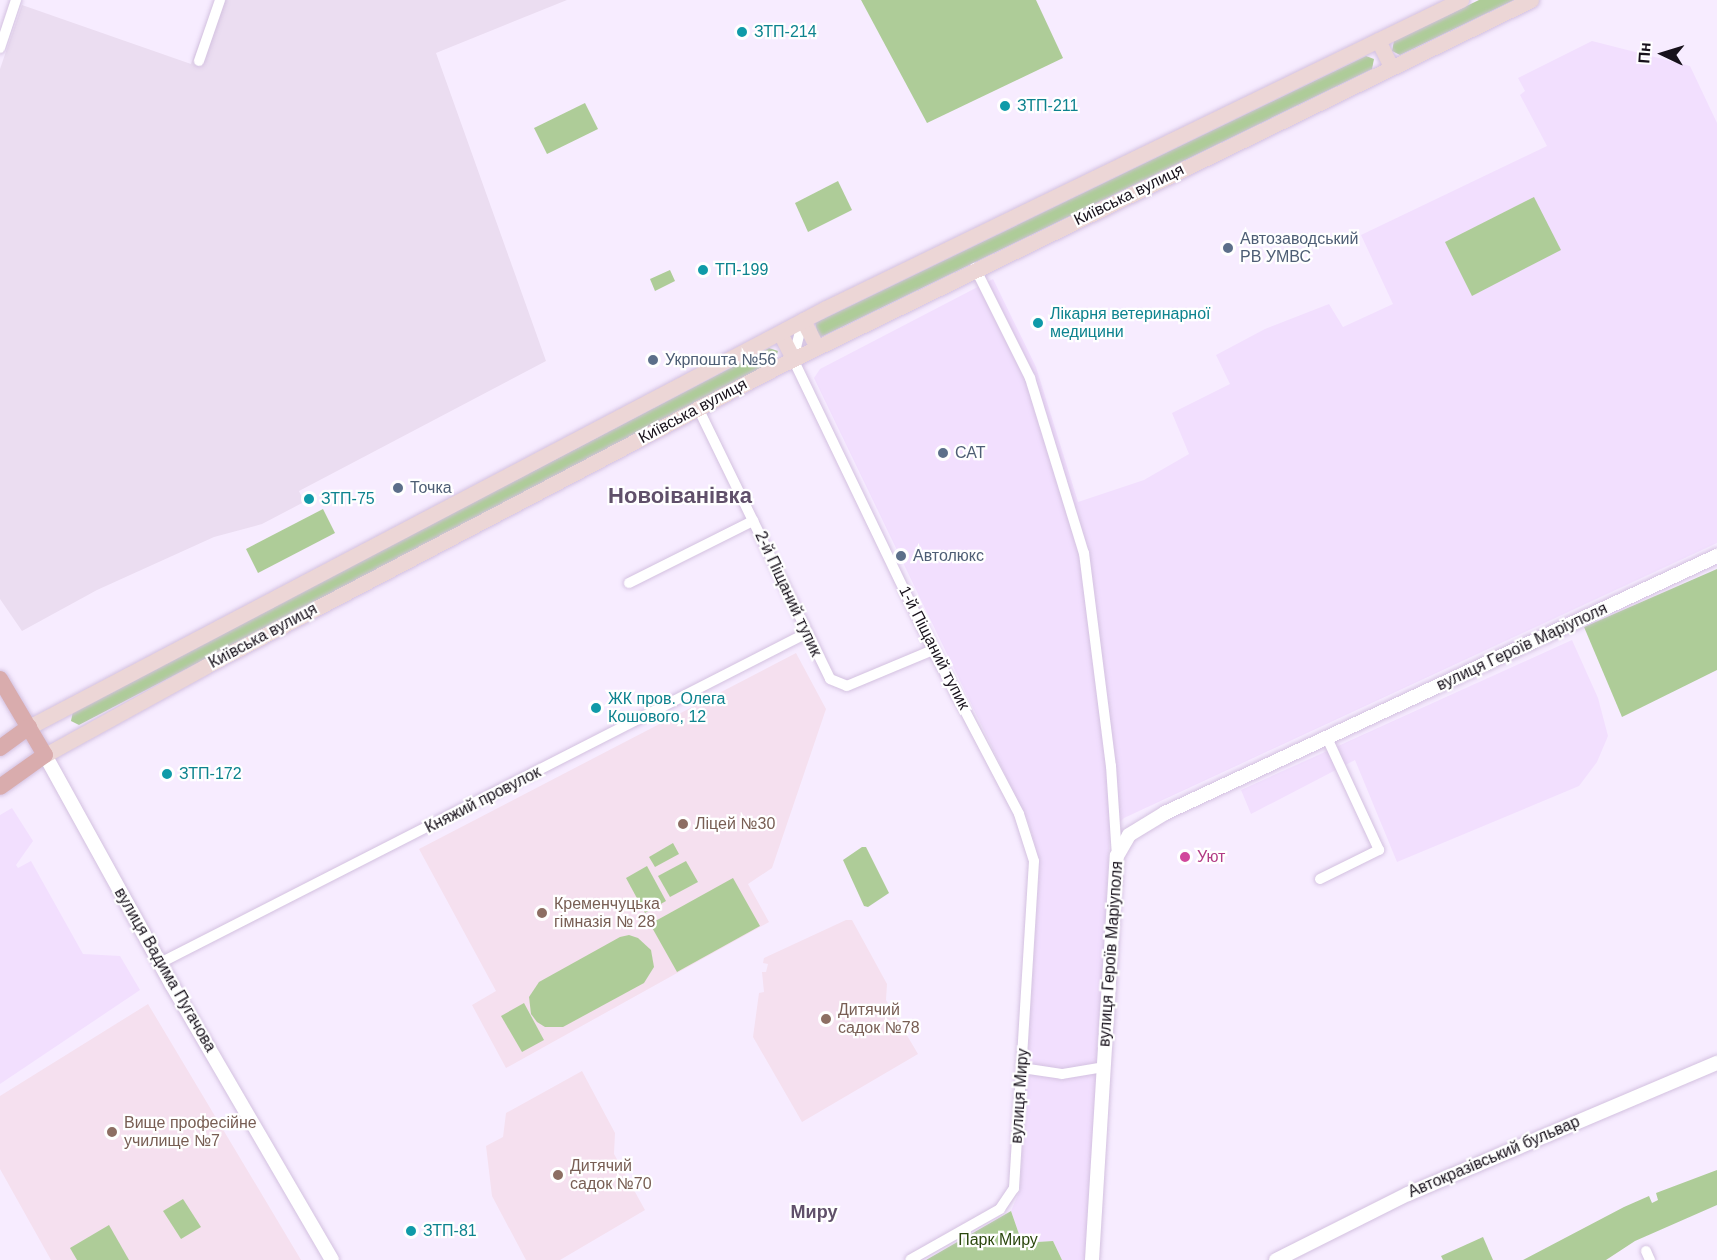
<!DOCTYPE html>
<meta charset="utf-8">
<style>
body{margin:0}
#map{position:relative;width:1717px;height:1260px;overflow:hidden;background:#f7ecff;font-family:Helvetica,sans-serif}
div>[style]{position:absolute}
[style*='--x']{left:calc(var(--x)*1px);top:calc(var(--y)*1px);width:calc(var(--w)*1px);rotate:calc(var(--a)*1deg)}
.commercial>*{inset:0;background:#ebddf1}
.built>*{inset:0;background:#f2dffe}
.education>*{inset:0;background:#f5e0ef}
.green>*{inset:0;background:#aecc98}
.roads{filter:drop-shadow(0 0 2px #d3c1e0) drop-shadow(0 0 2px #d3c1e0)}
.minor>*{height:10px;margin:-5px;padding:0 5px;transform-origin:5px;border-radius:5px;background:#fff}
.tertiary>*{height:14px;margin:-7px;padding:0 7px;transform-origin:7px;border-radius:7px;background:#fff}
.secondary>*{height:15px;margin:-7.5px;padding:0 7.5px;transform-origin:7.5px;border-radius:7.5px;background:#ecd6d6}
.primary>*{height:16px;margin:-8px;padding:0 8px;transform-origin:8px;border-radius:8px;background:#d9acad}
.dots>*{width:16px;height:16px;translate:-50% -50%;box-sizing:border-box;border:3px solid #fff;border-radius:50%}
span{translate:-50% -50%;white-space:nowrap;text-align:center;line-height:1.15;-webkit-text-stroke:4.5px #fff;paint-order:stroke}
.culture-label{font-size:16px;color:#0d838f}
.left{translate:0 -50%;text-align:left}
.street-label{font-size:16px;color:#17111b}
.service-label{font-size:16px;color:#4e5e75}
.education-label{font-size:16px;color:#785e54}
.hotel-label{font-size:16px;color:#b23c85}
.park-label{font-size:16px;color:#2c480f}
.neighbourhood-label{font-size:18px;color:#60506a;font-weight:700}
.district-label{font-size:22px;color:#60506a;font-weight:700}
.north{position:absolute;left:1633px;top:24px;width:60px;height:60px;-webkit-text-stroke:4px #fff;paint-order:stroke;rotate:274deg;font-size:16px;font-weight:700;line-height:24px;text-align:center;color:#17111b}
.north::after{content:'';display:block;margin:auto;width:21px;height:27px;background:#17111b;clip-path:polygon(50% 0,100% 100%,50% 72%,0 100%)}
</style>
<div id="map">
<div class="commercial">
<div style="clip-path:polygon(215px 0,567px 0,436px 53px,546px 361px,299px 491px,304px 502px,262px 524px,214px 537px,97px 590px,22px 631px,0 599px,0 69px,22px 5px,191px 64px)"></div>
</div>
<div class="built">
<div style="clip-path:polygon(1592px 41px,1690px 66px,1717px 123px,1717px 543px,1124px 818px,1110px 830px,1086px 1260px,1062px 1260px,1053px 1241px,1022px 1243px,1011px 1211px,1020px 1190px,1039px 866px,1035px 846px,1029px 824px,814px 378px,820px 369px,993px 279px,1036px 367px,1078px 502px,1144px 480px,1189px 454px,1172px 413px,1230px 384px,1216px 355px,1265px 329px,1329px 304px,1343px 327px,1393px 304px,1361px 235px,1547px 146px,1520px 95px,1525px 91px,1518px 78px)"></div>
<div style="clip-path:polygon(1572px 640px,1598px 698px,1608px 736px,1597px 762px,1579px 786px,1397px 862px,1355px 760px,1251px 814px,1241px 790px)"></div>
<div style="clip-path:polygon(12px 808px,33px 841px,16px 865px,18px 868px,31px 861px,83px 954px,120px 956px,140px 990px,0 1084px,0 815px)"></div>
</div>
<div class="education">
<div style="clip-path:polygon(796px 653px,826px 709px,772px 868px,748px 884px,769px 922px,506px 1068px,472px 1005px,496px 991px,419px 849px)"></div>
<div style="clip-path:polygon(846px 920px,852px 920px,887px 984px,886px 1000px,918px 1054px,802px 1122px,753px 1037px,759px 993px,764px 992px,762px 972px,766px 972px,768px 964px,763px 963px,764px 958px)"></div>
<div style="clip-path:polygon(148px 1004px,301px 1260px,51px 1260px,0 1169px,0 1096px)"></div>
<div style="clip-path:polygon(582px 1071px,615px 1133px,614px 1154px,645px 1210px,560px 1260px,526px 1260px,492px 1196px,486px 1146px,503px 1137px,506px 1113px)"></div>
</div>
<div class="green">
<div style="clip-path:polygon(861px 0,1036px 0,1063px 58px,927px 123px)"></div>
<div style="clip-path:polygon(1479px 0,1514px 0,1400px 55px,1392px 51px,1394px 41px)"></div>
<div style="clip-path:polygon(1366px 56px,1374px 59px,1372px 69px,819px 338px,815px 323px)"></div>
<div style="clip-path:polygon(585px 103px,598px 129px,547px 154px,534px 128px)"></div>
<div style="clip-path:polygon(838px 181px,852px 210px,808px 232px,795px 203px)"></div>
<div style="clip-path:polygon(1534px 197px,1561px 250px,1472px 296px,1445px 242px)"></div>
<div style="clip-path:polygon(670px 270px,675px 281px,655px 291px,650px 279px)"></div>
<div style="clip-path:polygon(769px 348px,778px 351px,775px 361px,79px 725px,71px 721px,73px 711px)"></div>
<div style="clip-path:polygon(323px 509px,335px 533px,258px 573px,246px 549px)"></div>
<div style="clip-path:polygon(1717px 569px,1717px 670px,1622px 717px,1584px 627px)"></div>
<div style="clip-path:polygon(673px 843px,679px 854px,655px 867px,649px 857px)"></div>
<div style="clip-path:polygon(862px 847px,866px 847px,889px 893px,868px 907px,864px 906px,843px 860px)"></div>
<div style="clip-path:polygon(686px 861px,698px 882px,670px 897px,658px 876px)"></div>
<div style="clip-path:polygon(647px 866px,666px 901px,645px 913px,626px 878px)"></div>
<div style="clip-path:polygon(733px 878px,760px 926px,677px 972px,650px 924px)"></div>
<div style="clip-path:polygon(629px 935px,638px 938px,651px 950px,654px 967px,644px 983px,563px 1027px,545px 1027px,537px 1022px,531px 1014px,529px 997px,539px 982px,620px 937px)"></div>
<div style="clip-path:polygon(524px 1003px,544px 1040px,522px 1052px,501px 1016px)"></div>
<div style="clip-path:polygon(1717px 1170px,1717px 1205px,1635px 1241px,1606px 1260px,1523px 1260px,1624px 1207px,1649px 1196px,1652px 1203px,1658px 1200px,1656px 1193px)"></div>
<div style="clip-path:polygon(183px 1199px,201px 1227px,181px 1239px,163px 1211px)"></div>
<div style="clip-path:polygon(1011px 1211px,1022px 1243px,1053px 1241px,1062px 1260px,926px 1260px)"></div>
<div style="clip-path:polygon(109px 1225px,129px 1260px,77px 1260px,70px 1248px)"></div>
<div style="clip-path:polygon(1483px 1237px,1493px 1260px,1443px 1260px,1441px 1256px)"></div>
</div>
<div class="roads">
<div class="minor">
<div style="--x:0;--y:48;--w:51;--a:-71.6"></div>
<div style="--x:199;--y:61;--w:65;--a:-71"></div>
<div style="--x:975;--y:268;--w:123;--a:63.4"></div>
<div style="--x:1030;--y:378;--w:183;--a:72.9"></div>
<div style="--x:1084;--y:553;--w:215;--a:82.8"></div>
<div style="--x:1111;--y:766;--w:90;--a:86.2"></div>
<div style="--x:803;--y:320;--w:40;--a:104.4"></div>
<div style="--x:793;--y:359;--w:323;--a:64.3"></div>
<div style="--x:933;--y:650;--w:185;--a:62.3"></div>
<div style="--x:1019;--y:814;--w:49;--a:72.3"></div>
<div style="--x:1034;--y:861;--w:328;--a:93.5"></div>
<div style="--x:1014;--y:1188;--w:25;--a:124"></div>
<div style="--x:1000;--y:1209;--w:103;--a:150.5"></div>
<div style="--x:698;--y:408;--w:301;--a:64"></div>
<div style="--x:830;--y:679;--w:18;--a:22"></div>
<div style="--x:847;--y:686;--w:93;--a:-22.7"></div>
<div style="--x:629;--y:583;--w:139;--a:-26.6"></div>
<div style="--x:1320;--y:879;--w:66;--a:-26.2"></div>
<div style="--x:1379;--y:850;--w:123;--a:-114.9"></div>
<div style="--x:160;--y:963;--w:724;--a:-27.03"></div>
<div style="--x:1022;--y:1068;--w:40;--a:8.5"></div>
<div style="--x:1062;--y:1074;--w:43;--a:-9.5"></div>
<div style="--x:1646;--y:1251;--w:10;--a:66"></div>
</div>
<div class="tertiary">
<div style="--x:45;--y:755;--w:263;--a:61.1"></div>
<div style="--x:172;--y:985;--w:318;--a:59.8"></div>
<div style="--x:1092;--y:1260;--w:405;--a:-86.5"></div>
<div style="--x:1117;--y:856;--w:24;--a:-60"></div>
<div style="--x:1129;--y:835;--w:42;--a:-31.4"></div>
<div style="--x:1165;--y:813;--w:609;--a:-24.97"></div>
<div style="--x:1276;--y:1260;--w:148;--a:-26.6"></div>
<div style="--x:1408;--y:1194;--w:336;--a:-23"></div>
</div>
<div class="secondary">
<div style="--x:1378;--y:40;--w:30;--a:64"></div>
<div style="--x:803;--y:320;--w:30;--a:63"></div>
<div style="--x:780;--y:333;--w:29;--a:63"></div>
<div style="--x:29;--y:727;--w:900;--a:-27.73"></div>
<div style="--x:826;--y:308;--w:706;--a:-25.88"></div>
<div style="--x:45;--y:755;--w:184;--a:-28.9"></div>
<div style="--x:206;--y:666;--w:642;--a:-27.64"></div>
<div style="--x:775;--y:368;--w:841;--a:-25.96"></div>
</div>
<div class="primary">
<div style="--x:0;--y:679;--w:88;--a:59.4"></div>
<div style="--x:45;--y:755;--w:55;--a:144.6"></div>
<div style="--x:0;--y:748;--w:36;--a:-36"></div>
</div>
</div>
<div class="dots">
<div style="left:742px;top:32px;background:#0f9aa8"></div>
<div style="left:1005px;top:106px;background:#0f9aa8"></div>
<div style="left:1228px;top:248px;background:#5c6f8a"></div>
<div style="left:703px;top:270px;background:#0f9aa8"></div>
<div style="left:1038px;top:323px;background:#0f9aa8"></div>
<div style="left:653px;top:360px;background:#5c6f8a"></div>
<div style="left:943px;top:453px;background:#5c6f8a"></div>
<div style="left:398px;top:488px;background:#5c6f8a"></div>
<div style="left:309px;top:499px;background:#0f9aa8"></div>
<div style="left:901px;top:556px;background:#5c6f8a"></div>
<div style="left:596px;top:708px;background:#0f9aa8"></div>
<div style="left:167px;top:774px;background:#0f9aa8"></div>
<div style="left:683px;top:824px;background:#8d6e63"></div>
<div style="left:1185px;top:857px;background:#d1479c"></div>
<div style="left:542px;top:913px;background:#8d6e63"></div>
<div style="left:826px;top:1019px;background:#8d6e63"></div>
<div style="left:112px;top:1132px;background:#8d6e63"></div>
<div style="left:558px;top:1175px;background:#8d6e63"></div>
<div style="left:411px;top:1231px;background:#0f9aa8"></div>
</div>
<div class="culture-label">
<span class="left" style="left:754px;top:32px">ЗТП-214</span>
<span class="left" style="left:1017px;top:106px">ЗТП-211</span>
<span class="left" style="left:715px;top:270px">ТП-199</span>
<span class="left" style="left:1050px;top:323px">Лікарня ветеринарної<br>медицини</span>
<span class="left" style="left:321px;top:499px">ЗТП-75</span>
<span class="left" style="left:608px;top:708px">ЖК пров. Олега<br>Кошового, 12</span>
<span class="left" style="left:179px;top:774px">ЗТП-172</span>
<span class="left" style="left:423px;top:1231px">ЗТП-81</span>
</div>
<div class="street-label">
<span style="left:1129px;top:195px;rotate:-26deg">Київська вулиця</span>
<span style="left:693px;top:411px;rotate:-28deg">Київська вулиця</span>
<span style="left:788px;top:594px;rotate:65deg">2-й Піщаний тупик</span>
<span style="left:263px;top:636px;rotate:-28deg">Київська вулиця</span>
<span style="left:1522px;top:647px;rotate:-25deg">вулиця Героїв Маріуполя</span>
<span style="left:934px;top:648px;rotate:63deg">1-й Піщаний тупик</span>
<span style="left:483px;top:800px;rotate:-27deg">Княжий провулок</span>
<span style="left:1111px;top:954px;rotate:-86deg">вулиця Героїв Маріуполя</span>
<span style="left:165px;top:970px;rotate:60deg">вулиця Вадима Пугачова</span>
<span style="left:1020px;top:1096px;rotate:-86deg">вулиця Миру</span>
<span style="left:1494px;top:1157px;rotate:-23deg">Автокразівський бульвар</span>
</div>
<div class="service-label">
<span class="left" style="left:1240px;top:248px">Автозаводський<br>РВ УМВС</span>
<span class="left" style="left:665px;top:360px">Укрпошта №56</span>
<span class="left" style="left:955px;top:453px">САТ</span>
<span class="left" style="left:410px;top:488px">Точка</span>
<span class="left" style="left:913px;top:556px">Автолюкс</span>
</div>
<div class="education-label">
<span class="left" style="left:695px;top:824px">Ліцей №30</span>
<span class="left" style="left:554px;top:913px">Кременчуцька<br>гімназія № 28</span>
<span class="left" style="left:838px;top:1019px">Дитячий<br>садок №78</span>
<span class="left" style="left:124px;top:1132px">Вище професійне<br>училище №7</span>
<span class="left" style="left:570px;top:1175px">Дитячий<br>садок №70</span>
</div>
<div class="hotel-label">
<span class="left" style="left:1197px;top:857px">Уют</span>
</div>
<div class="park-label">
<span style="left:998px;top:1240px">Парк Миру</span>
</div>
<div class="neighbourhood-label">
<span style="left:814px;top:1212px">Миру</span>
</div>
<div class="district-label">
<span style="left:680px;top:496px">Новоіванівка</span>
</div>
<div class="north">Пн</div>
</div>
